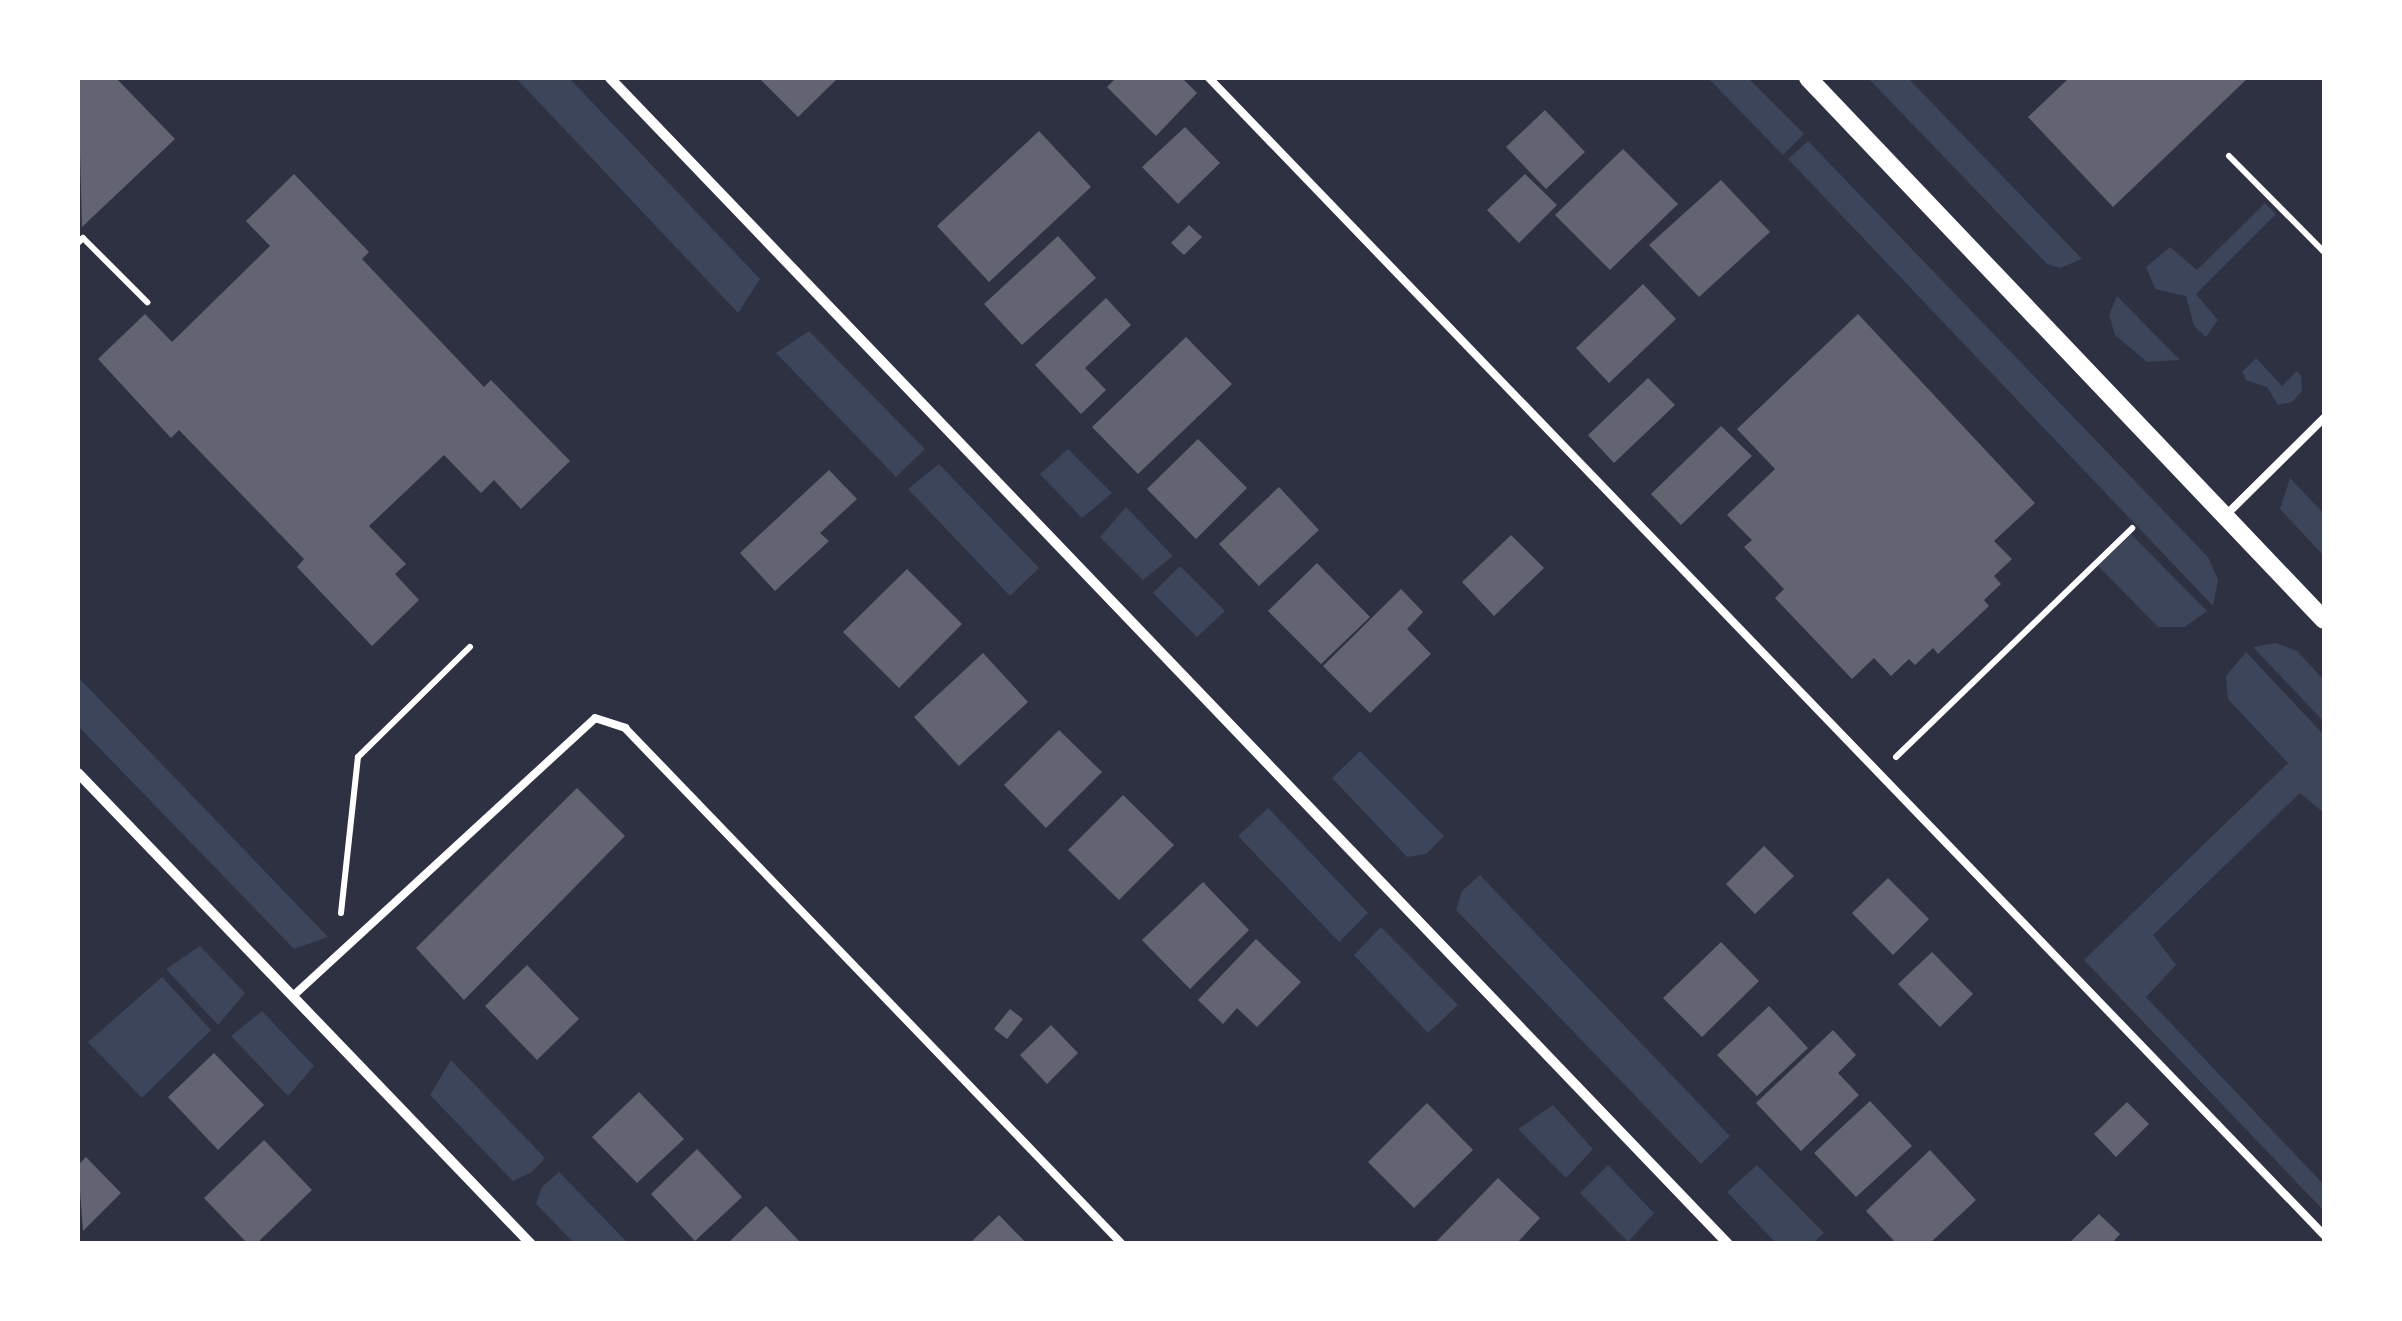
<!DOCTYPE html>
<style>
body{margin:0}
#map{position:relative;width:2402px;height:1321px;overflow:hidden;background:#2d3142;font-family:Cabin,sans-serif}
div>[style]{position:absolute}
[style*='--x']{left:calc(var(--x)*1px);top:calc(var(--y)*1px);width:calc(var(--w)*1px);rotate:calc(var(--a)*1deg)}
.green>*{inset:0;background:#3c4559}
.building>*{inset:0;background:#626471}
.path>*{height:6px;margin:-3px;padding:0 3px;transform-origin:3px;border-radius:3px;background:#fff}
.service>*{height:8px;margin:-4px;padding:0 4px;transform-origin:4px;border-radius:4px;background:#fff}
.minor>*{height:10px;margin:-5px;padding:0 5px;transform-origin:5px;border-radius:5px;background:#fff}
.tertiary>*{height:18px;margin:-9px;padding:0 9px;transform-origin:9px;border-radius:9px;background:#fff}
span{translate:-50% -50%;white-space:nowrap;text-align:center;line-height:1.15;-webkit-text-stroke:10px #fff;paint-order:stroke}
.frame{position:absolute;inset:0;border:80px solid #fff;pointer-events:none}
</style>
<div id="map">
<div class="green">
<div style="clip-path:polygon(516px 78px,569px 78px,760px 279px,738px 313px)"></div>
<div style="clip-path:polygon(1708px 78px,1748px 78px,1804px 134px,1783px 155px)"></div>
<div style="clip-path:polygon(1868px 78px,1908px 78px,2082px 259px,2060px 268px,2047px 264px)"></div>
<div style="clip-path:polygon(1808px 141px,2208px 557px,2218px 580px,2213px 606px,1788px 159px)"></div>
<div style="clip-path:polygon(2265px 203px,2276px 214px,2196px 294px,2218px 320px,2206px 337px,2194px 326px,2186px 296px,2155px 289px,2146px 267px,2170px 247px,2197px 270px)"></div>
<div style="clip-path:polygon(2117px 296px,2180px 360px,2147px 362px,2115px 335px,2109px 315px)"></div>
<div style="clip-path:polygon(809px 331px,925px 449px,896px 477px,776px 353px)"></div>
<div style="clip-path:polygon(2256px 358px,2282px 386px,2297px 371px,2301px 376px,2302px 391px,2292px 402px,2278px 405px,2267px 387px,2246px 380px,2242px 372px)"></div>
<div style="clip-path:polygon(1068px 449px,1112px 493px,1082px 518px,1040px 474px)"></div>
<div style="clip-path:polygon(939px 464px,1039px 568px,1010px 596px,908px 489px)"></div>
<div style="clip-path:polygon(2290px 478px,2324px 514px,2324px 556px,2280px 509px)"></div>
<div style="clip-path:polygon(1126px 507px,1173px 556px,1143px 580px,1100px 537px)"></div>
<div style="clip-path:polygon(2131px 534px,2207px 611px,2185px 627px,2158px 627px,2098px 566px)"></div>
<div style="clip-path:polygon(1180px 566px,1225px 611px,1197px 637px,1153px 593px)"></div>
<div style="clip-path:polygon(2276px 643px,2297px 651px,2324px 680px,2324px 722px,2253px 647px)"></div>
<div style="clip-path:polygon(2246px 652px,2324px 735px,2324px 813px,2300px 793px,2153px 935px,2176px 965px,2146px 997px,2324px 1185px,2324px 1211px,2084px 960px,2288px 763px,2228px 699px,2226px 676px)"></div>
<div style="clip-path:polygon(78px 677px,328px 937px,294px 949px,78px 726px)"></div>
<div style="clip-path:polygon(1360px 751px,1444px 836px,1426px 854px,1407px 857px,1332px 778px)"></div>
<div style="clip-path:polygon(1268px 808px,1368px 913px,1339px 942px,1238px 836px)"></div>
<div style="clip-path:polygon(1480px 875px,1730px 1136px,1701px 1164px,1456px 910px,1462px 891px)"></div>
<div style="clip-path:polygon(1381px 927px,1458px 1005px,1428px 1033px,1354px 955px)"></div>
<div style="clip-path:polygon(200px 946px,245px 993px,218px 1025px,166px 969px)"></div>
<div style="clip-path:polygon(162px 977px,211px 1030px,142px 1098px,88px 1042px)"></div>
<div style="clip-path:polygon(262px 1011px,314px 1066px,288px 1096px,231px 1036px)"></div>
<div style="clip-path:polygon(451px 1060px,545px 1158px,532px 1172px,513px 1181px,430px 1095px)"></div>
<div style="clip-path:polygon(1553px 1105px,1593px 1149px,1566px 1178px,1518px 1129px)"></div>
<div style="clip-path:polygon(1608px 1165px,1654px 1213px,1628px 1242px,1580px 1193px)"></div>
<div style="clip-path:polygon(1757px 1165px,1824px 1233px,1813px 1243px,1776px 1243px,1727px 1192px)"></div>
<div style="clip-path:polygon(559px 1172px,628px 1243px,574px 1243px,536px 1204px,542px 1187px)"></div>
</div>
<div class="building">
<div style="clip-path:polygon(78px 78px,116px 78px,175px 139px,82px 227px)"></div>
<div style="clip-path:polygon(759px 78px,838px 78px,798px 117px)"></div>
<div style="clip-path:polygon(1116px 78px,1182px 78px,1197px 93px,1156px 136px,1107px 87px)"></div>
<div style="clip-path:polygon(2069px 78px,2248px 78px,2113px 207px,2028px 117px)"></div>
<div style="clip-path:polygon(1545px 110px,1585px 152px,1546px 189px,1506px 147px)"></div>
<div style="clip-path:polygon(1185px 127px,1220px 163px,1178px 204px,1142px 167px)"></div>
<div style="clip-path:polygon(1039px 131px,1091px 187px,989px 282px,937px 226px)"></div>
<div style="clip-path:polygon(1623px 149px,1678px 204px,1610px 270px,1555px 215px)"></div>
<div style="clip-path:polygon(294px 174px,369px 252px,362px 259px,484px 387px,491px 380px,570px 461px,521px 509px,494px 480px,481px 493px,444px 455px,369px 526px,406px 564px,395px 574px,419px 600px,372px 646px,297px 567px,304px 559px,179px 430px,171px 438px,98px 359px,145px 314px,172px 342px,270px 246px,246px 221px)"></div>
<div style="clip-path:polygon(1525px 174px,1557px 205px,1519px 243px,1487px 210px)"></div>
<div style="clip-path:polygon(1721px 180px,1770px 232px,1699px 297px,1649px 245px)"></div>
<div style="clip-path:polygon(1189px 225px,1202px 237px,1184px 255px,1171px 243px)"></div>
<div style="clip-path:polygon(1058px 236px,1096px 278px,1022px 345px,984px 304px)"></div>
<div style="clip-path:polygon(1643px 284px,1676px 319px,1609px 383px,1576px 348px)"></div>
<div style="clip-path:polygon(1106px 298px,1131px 325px,1085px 368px,1106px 390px,1081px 414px,1035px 365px)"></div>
<div style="clip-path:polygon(1858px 314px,2035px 503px,1994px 541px,2012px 559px,1994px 576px,2001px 584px,1984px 600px,1989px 606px,1938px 654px,1933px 648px,1915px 665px,1909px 659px,1891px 676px,1874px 658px,1852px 679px,1775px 598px,1784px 589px,1744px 547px,1752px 540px,1727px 515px,1775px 469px,1737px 429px)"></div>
<div style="clip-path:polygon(1186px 337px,1232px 384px,1138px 474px,1092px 427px)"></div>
<div style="clip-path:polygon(1648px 378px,1675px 405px,1614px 463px,1588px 435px)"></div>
<div style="clip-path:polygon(1721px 426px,1752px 456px,1681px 525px,1651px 494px)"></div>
<div style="clip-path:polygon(1198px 439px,1247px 488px,1196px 539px,1147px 489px)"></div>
<div style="clip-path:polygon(829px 470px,857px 499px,820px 533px,829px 541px,775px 591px,740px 553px)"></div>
<div style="clip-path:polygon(1279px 487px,1319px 530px,1259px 586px,1219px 544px)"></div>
<div style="clip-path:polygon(1511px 535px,1544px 568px,1494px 616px,1462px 582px)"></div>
<div style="clip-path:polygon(1317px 563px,1370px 617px,1321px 664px,1268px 611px)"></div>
<div style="clip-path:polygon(907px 569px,962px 624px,899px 688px,843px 632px)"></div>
<div style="clip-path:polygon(1401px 589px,1423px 612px,1407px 629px,1431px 654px,1370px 713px,1323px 666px)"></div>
<div style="clip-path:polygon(983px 653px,1028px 702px,959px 766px,914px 717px)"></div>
<div style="clip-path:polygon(1059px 730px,1102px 772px,1046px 828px,1004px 785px)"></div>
<div style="clip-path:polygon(577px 788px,625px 836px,464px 1000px,416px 948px)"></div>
<div style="clip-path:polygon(1123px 795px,1174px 845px,1119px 900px,1068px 850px)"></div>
<div style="clip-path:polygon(1764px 846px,1794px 876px,1755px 914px,1726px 884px)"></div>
<div style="clip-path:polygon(1888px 878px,1929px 919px,1893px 955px,1852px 913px)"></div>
<div style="clip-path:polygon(1203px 882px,1249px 930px,1190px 989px,1142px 940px)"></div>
<div style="clip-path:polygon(1256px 939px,1301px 982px,1257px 1027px,1237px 1008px,1223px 1024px,1198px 1000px)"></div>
<div style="clip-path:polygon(1721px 942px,1759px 981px,1702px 1037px,1663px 998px)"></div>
<div style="clip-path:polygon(1932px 952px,1973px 994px,1940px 1027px,1898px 984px)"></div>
<div style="clip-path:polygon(527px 965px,579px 1019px,537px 1060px,485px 1006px)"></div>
<div style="clip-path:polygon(1769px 1006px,1808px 1048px,1757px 1096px,1717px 1055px)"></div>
<div style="clip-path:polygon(1010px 1009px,1023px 1019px,1007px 1039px,994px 1029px)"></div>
<div style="clip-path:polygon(1051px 1025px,1078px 1053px,1047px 1084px,1020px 1055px)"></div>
<div style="clip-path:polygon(1833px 1030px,1856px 1055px,1838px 1073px,1859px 1095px,1801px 1151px,1756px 1103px)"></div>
<div style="clip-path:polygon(214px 1053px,264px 1105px,218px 1150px,168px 1097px)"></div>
<div style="clip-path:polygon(639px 1092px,684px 1139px,637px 1183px,592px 1137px)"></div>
<div style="clip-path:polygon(1870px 1101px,1912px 1146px,1856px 1197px,1814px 1153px)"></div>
<div style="clip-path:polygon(2127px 1102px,2149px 1124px,2116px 1157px,2094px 1134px)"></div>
<div style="clip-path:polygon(1427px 1103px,1473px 1150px,1414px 1208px,1368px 1162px)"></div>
<div style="clip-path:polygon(264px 1140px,312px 1190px,256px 1244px,248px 1244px,204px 1198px)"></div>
<div style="clip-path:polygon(697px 1149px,742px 1197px,695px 1241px,651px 1194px)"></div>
<div style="clip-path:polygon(1930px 1150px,1976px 1200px,1929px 1244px,1897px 1244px,1866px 1211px)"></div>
<div style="clip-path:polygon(86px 1157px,121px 1193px,83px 1231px,78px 1165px)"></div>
<div style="clip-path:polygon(1498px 1178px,1540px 1218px,1516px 1244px,1434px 1244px)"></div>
<div style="clip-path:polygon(766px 1206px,802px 1244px,727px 1244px)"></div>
<div style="clip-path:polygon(2099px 1214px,2120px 1234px,2111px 1244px,2068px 1244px)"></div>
<div style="clip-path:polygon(999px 1215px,1027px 1244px,969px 1244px)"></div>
</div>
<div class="path">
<div style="--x:2229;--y:156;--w:135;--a:45.3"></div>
<div style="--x:78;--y:243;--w:7;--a:-45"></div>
<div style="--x:83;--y:238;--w:91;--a:45"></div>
<div style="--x:1896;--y:757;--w:329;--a:-44.1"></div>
<div style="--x:341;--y:913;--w:157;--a:-83.8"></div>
<div style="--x:358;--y:757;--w:157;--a:-44.5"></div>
</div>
<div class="service">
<div style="--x:1209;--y:78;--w:1607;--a:46.06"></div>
<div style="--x:2226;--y:515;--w:138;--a:-44.7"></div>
<div style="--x:293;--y:996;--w:410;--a:-42.6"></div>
<div style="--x:595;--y:718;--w:32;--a:18"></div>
<div style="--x:625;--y:728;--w:716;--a:46.07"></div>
</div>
<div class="minor">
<div style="--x:610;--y:78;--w:1615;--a:46.2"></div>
<div style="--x:78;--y:773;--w:653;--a:46.12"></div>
</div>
<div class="tertiary">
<div style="--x:1808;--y:78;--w:748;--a:46.41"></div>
</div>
<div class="frame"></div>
</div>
